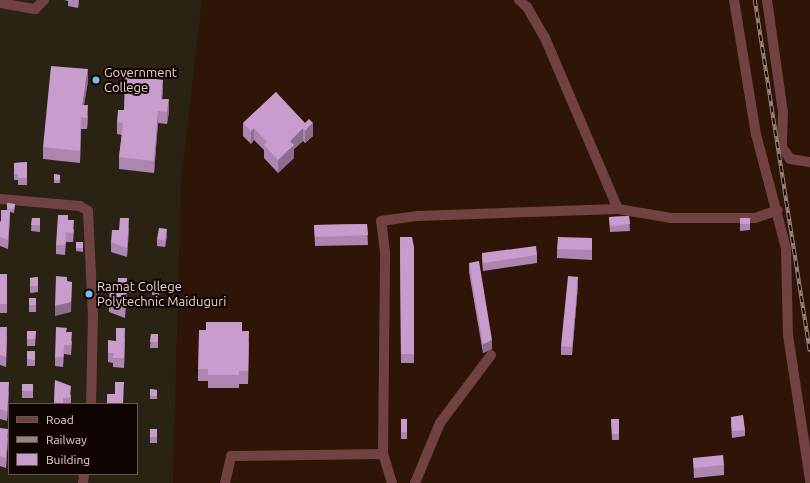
<!DOCTYPE html>
<style>
body{margin:0}
#map{position:relative;width:810px;height:483px;overflow:hidden;background:#2f1408;font-family:Ubuntu,sans-serif}
div>[style]{position:absolute}
[style*='--x']{left:calc(var(--x)*1px);top:calc(var(--y)*1px);width:calc(var(--w)*1px);rotate:calc(var(--a)*1deg)}
.education>*{inset:0;background:#2a2212}
.minor>*{height:10px;margin:-5px;padding:0 5px;transform-origin:5px;border-radius:5px;background:#714241}
.rail>*{height:3.5px;margin-top:-1.75px;transform-origin:0;background:repeating-linear-gradient(90deg,#0f0402 0 6px,#9b857b 0 12px);box-sizing:border-box;border-block:1px solid #9b857b}
.wall>*{inset:0;background:#ac86b0}
.shaded-wall>*{inset:0;background:#8c6d90}
.building>*{inset:0;background:#c89ccd}
.dots>*{width:11px;height:11px;translate:-50% -50%;box-sizing:border-box;border:2px solid #0f0402;border-radius:50%}
span{translate:-50% -50%;white-space:nowrap;text-align:center;line-height:1.15;-webkit-text-stroke:4px #0f0402;paint-order:stroke}
.poi-label{font-size:13px;color:#e6d3cb}
.left{translate:0 -50%;text-align:left}
.legend{position:absolute;left:8px;top:403px;width:130px;height:72px;box-sizing:border-box;background:#0f0402;border:1px solid #655752;margin:0;padding:5px 7px;list-style:none;font-size:12px;color:#e6d3cb}
.legend li{display:flex;align-items:center;gap:8px;height:20px}
.legend b{width:20px;border:1px solid #655752}
</style>
<div id="map">
<div class="education">
<div style="clip-path:polygon(evenodd,0 0,202px 0,181px 183px,173px 483px,0 483px,0 0,9px 404px,137px 404px,137px 474px,9px 474px,9px 404px)"></div>
</div>
<div class="minor">
<div style="--x:519;--y:0;--w:11;--a:41"></div>
<div style="--x:527;--y:7;--w:36;--a:60"></div>
<div style="--x:545;--y:38;--w:186;--a:66.9"></div>
<div style="--x:734;--y:0;--w:136;--a:80.7"></div>
<div style="--x:756;--y:134;--w:118;--a:75.3"></div>
<div style="--x:786;--y:248;--w:87;--a:88.7"></div>
<div style="--x:788;--y:335;--w:148;--a:81.4"></div>
<div style="--x:767;--y:0;--w:113;--a:81.9"></div>
<div style="--x:783;--y:112;--w:35;--a:92"></div>
<div style="--x:782;--y:147;--w:14;--a:56"></div>
<div style="--x:790;--y:159;--w:20;--a:9"></div>
<div style="--x:0;--y:3;--w:36;--a:10"></div>
<div style="--x:35;--y:9;--w:13;--a:-45"></div>
<div style="--x:0;--y:199;--w:80;--a:5"></div>
<div style="--x:80;--y:206;--w:9;--a:32"></div>
<div style="--x:88;--y:211;--w:106;--a:87.3"></div>
<div style="--x:93;--y:317;--w:87;--a:91.3"></div>
<div style="--x:83;--y:483;--w:9;--a:-84"></div>
<div style="--x:225;--y:483;--w:28;--a:-77"></div>
<div style="--x:231;--y:456;--w:152;--a:-0.8"></div>
<div style="--x:392;--y:483;--w:30;--a:-107"></div>
<div style="--x:383;--y:454;--w:202;--a:-89.4"></div>
<div style="--x:385;--y:252;--w:31;--a:-97"></div>
<div style="--x:381;--y:221;--w:37;--a:-8"></div>
<div style="--x:418;--y:216;--w:200;--a:-2"></div>
<div style="--x:618;--y:209;--w:54;--a:9.6"></div>
<div style="--x:671;--y:218;--w:84;--a:0"></div>
<div style="--x:755;--y:218;--w:24;--a:-19"></div>
<div style="--x:415;--y:483;--w:65;--a:-67.4"></div>
<div style="--x:440;--y:423;--w:85;--a:-53.1"></div>
</div>
<div class="rail">
<div style="--x:755;--y:0;--w:356;--a:81.1"></div>
</div>
<div class="wall">
<div style="clip-path:polygon(64px 0,79px 0,78px 8px,68px 6px,68px 1px)"></div>
<div style="clip-path:polygon(88px 81px,84px 105px,88px 117px,87px 129px,81px 129px,80px 163px,43px 159px,43px 147px)"></div>
<div style="clip-path:polygon(163px 91px,162px 99px,169px 111px,167px 124px,158px 123px,154px 173px,119px 169px,119px 157px,122px 135px,117px 134px,117px 122px,124px 110px)"></div>
<div style="clip-path:polygon(276px 92px,313px 136px,305px 143px,303px 141px,294px 149px,294px 158px,278px 173px,264px 158px,264px 150px,254px 140px,251px 144px,243px 136px,243px 123px)"></div>
<div style="clip-path:polygon(27px 162px,27px 185px,18px 185px,18px 180px,14px 180px,14px 163px)"></div>
<div style="clip-path:polygon(54px 174px,60px 175px,60px 183px,54px 183px)"></div>
<div style="clip-path:polygon(7px 203px,15px 204px,14px 213px,10px 212px,8px 249px,0 246px,0 222px,7px 210px)"></div>
<div style="clip-path:polygon(629px 216px,630px 231px,610px 232px,609px 217px)"></div>
<div style="clip-path:polygon(32px 218px,40px 218px,40px 232px,31px 231px)"></div>
<div style="clip-path:polygon(740px 218px,750px 218px,750px 230px,740px 231px)"></div>
<div style="clip-path:polygon(68px 220px,74px 230px,73px 242px,66px 242px,65px 255px,56px 254px,56px 245px)"></div>
<div style="clip-path:polygon(367px 224px,368px 245px,315px 246px,314px 225px)"></div>
<div style="clip-path:polygon(129px 228px,127px 257px,111px 252px,111px 242px,119px 230px)"></div>
<div style="clip-path:polygon(167px 236px,165px 247px,157px 246px,157px 239px)"></div>
<div style="clip-path:polygon(400px 237px,414px 247px,414px 363px,401px 363px)"></div>
<div style="clip-path:polygon(76px 242px,83px 242px,83px 252px,76px 251px)"></div>
<div style="clip-path:polygon(592px 248px,592px 260px,557px 258px,557px 249px)"></div>
<div style="clip-path:polygon(482px 253px,537px 255px,537px 263px,483px 271px,482px 261px)"></div>
<div style="clip-path:polygon(469px 263px,492px 349px,483px 353px,469px 272px)"></div>
<div style="clip-path:polygon(0 274px,7px 274px,7px 313px,0 313px)"></div>
<div style="clip-path:polygon(38px 277px,38px 292px,30px 293px,30px 278px)"></div>
<div style="clip-path:polygon(134px 284px,134px 293px,127px 293px,127px 290px)"></div>
<div style="clip-path:polygon(152px 285px,160px 285px,159px 295px,152px 295px)"></div>
<div style="clip-path:polygon(578px 285px,572px 355px,561px 355px,561px 346px)"></div>
<div style="clip-path:polygon(127px 288px,125px 318px,109px 312px,109px 303px)"></div>
<div style="clip-path:polygon(29px 298px,36px 298px,36px 312px,29px 312px)"></div>
<div style="clip-path:polygon(0 327px,7px 337px,6px 367px,0 365px)"></div>
<div style="clip-path:polygon(27px 331px,36px 331px,35px 346px,27px 346px)"></div>
<div style="clip-path:polygon(242px 331px,249px 343px,248px 384px,239px 384px,239px 388px,208px 388px,208px 381px,198px 381px,198px 369px)"></div>
<div style="clip-path:polygon(67px 332px,72px 342px,71px 355px,64px 354px,63px 367px,55px 366px,55px 357px)"></div>
<div style="clip-path:polygon(151px 334px,158px 334px,158px 348px,150px 348px)"></div>
<div style="clip-path:polygon(125px 338px,124px 368px,113px 367px,113px 363px,108px 362px,108px 353px,116px 341px)"></div>
<div style="clip-path:polygon(27px 351px,35px 351px,35px 366px,27px 366px)"></div>
<div style="clip-path:polygon(55px 380px,71px 395px,71px 404px,54px 404px)"></div>
<div style="clip-path:polygon(0 382px,9px 392px,7px 421px,0 419px)"></div>
<div style="clip-path:polygon(22px 384px,33px 384px,33px 398px,22px 398px)"></div>
<div style="clip-path:polygon(150px 389px,157px 390px,157px 399px,150px 399px)"></div>
<div style="clip-path:polygon(731px 417px,745px 430px,745px 436px,732px 438px,731px 424px)"></div>
<div style="clip-path:polygon(401px 419px,407px 419px,407px 439px,401px 439px)"></div>
<div style="clip-path:polygon(611px 419px,619px 419px,619px 440px,612px 440px)"></div>
<div style="clip-path:polygon(0 428px,8px 438px,6px 468px,0 466px)"></div>
<div style="clip-path:polygon(150px 429px,157px 429px,157px 443px,150px 443px)"></div>
<div style="clip-path:polygon(693px 458px,724px 465px,724px 475px,694px 478px)"></div>
</div>
<div class="shaded-wall">
<div style="clip-path:polygon(78px 0,79px 0,78px 8px)"></div>
<div style="clip-path:polygon(88px 69px,88px 81px,82px 116px,82px 105px)"></div>
<div style="clip-path:polygon(163px 80px,163px 91px,161px 110px,161px 99px)"></div>
<div style="clip-path:polygon(169px 99px,169px 111px,167px 124px,167px 112px)"></div>
<div style="clip-path:polygon(88px 105px,88px 117px,87px 129px,87px 118px)"></div>
<div style="clip-path:polygon(158px 111px,158px 123px,154px 173px,154px 161px)"></div>
<div style="clip-path:polygon(81px 117px,81px 129px,80px 163px,80px 151px)"></div>
<div style="clip-path:polygon(313px 123px,313px 136px,305px 143px,305px 131px)"></div>
<div style="clip-path:polygon(254px 128px,254px 140px,251px 144px,251px 131px)"></div>
<div style="clip-path:polygon(303px 128px,303px 141px,294px 149px,294px 158px,278px 173px,278px 160px,290px 141px)"></div>
<div style="clip-path:polygon(10px 210px,10px 220px,8px 249px,8px 240px)"></div>
<div style="clip-path:polygon(129px 218px,129px 228px,127px 257px,127px 248px)"></div>
<div style="clip-path:polygon(167px 229px,167px 236px,165px 247px,165px 241px)"></div>
<div style="clip-path:polygon(578px 277px,578px 285px,572px 355px,572px 347px)"></div>
<div style="clip-path:polygon(127px 278px,127px 288px,125px 318px,125px 308px)"></div>
<div style="clip-path:polygon(72px 282px,71px 312px,55px 316px,55px 306px)"></div>
<div style="clip-path:polygon(7px 327px,7px 337px,6px 367px,6px 357px)"></div>
<div style="clip-path:polygon(125px 328px,125px 338px,124px 368px,124px 358px)"></div>
<div style="clip-path:polygon(249px 331px,249px 343px,248px 384px,248px 371px)"></div>
<div style="clip-path:polygon(492px 340px,492px 349px,483px 353px,483px 344px)"></div>
<div style="clip-path:polygon(9px 382px,9px 392px,7px 421px,7px 412px)"></div>
<div style="clip-path:polygon(8px 429px,8px 438px,6px 468px,6px 458px)"></div>
</div>
<div class="building">
<div style="clip-path:polygon(51px 66px,88px 69px,82px 105px,88px 105px,87px 118px,81px 117px,80px 151px,43px 147px)"></div>
<div style="clip-path:polygon(125px 75px,163px 80px,161px 99px,169px 99px,167px 112px,158px 111px,154px 161px,119px 157px,123px 123px,117px 122px,118px 110px,124px 110px)"></div>
<div style="clip-path:polygon(276px 92px,305px 123px,309px 119px,313px 123px,305px 131px,303px 128px,290px 141px,294px 145px,278px 160px,264px 145px,267px 142px,254px 128px,251px 131px,243px 123px)"></div>
<div style="clip-path:polygon(27px 162px,27px 178px,18px 178px,18px 174px,14px 174px,14px 163px)"></div>
<div style="clip-path:polygon(54px 174px,60px 175px,60px 180px,54px 180px)"></div>
<div style="clip-path:polygon(7px 203px,15px 204px,14px 209px,7px 209px)"></div>
<div style="clip-path:polygon(1px 210px,10px 210px,8px 240px,0 237px,0 222px,1px 222px)"></div>
<div style="clip-path:polygon(58px 215px,68px 215px,68px 220px,74px 220px,73px 233px,66px 232px,65px 245px,56px 245px)"></div>
<div style="clip-path:polygon(629px 216px,630px 224px,610px 226px,609px 217px)"></div>
<div style="clip-path:polygon(32px 218px,40px 218px,40px 225px,31px 225px)"></div>
<div style="clip-path:polygon(120px 218px,129px 218px,127px 248px,111px 242px,112px 230px,119px 230px)"></div>
<div style="clip-path:polygon(740px 218px,750px 218px,750px 224px,740px 224px)"></div>
<div style="clip-path:polygon(367px 224px,368px 235px,315px 237px,314px 225px)"></div>
<div style="clip-path:polygon(159px 228px,167px 229px,165px 241px,157px 239px)"></div>
<div style="clip-path:polygon(400px 237px,412px 237px,414px 247px,414px 354px,401px 354px)"></div>
<div style="clip-path:polygon(558px 237px,592px 238px,592px 250px,557px 249px)"></div>
<div style="clip-path:polygon(76px 242px,83px 242px,83px 248px,76px 248px)"></div>
<div style="clip-path:polygon(536px 246px,537px 255px,483px 263px,482px 253px)"></div>
<div style="clip-path:polygon(479px 261px,492px 340px,483px 344px,469px 263px)"></div>
<div style="clip-path:polygon(0 274px,7px 274px,7px 304px,0 304px)"></div>
<div style="clip-path:polygon(56px 276px,67px 277px,67px 281px,72px 282px,71px 302px,55px 306px)"></div>
<div style="clip-path:polygon(568px 276px,578px 277px,572px 347px,561px 346px)"></div>
<div style="clip-path:polygon(38px 277px,38px 286px,30px 286px,30px 278px)"></div>
<div style="clip-path:polygon(118px 278px,127px 278px,125px 308px,109px 303px,110px 290px,117px 291px)"></div>
<div style="clip-path:polygon(127px 284px,134px 284px,134px 290px,127px 290px)"></div>
<div style="clip-path:polygon(152px 285px,160px 285px,159px 292px,152px 292px)"></div>
<div style="clip-path:polygon(29px 298px,36px 298px,36px 305px,29px 305px)"></div>
<div style="clip-path:polygon(206px 322px,242px 322px,242px 331px,249px 331px,248px 371px,239px 371px,239px 375px,208px 375px,208px 369px,198px 369px,199px 330px,206px 330px)"></div>
<div style="clip-path:polygon(0 327px,7px 327px,6px 357px,0 355px)"></div>
<div style="clip-path:polygon(56px 327px,67px 328px,66px 332px,72px 332px,71px 345px,64px 345px,63px 357px,55px 357px)"></div>
<div style="clip-path:polygon(116px 328px,125px 328px,124px 358px,113px 358px,114px 353px,108px 353px,108px 340px,116px 341px)"></div>
<div style="clip-path:polygon(27px 331px,36px 331px,35px 339px,27px 339px)"></div>
<div style="clip-path:polygon(151px 334px,158px 334px,158px 342px,150px 342px)"></div>
<div style="clip-path:polygon(27px 351px,35px 351px,35px 360px,27px 359px)"></div>
<div style="clip-path:polygon(55px 380px,71px 386px,70px 398px,63px 398px,63px 404px,54px 404px)"></div>
<div style="clip-path:polygon(0 382px,9px 382px,7px 412px,0 409px)"></div>
<div style="clip-path:polygon(115px 382px,124px 382px,123px 404px,107px 404px,107px 394px,115px 394px)"></div>
<div style="clip-path:polygon(22px 384px,33px 384px,33px 391px,22px 391px)"></div>
<div style="clip-path:polygon(150px 389px,157px 390px,157px 396px,150px 396px)"></div>
<div style="clip-path:polygon(743px 415px,745px 430px,732px 431px,731px 417px)"></div>
<div style="clip-path:polygon(401px 419px,407px 419px,407px 432px,401px 432px)"></div>
<div style="clip-path:polygon(611px 419px,619px 419px,619px 434px,612px 434px)"></div>
<div style="clip-path:polygon(0 428px,8px 429px,6px 458px,0 456px)"></div>
<div style="clip-path:polygon(150px 429px,157px 429px,157px 437px,150px 437px)"></div>
<div style="clip-path:polygon(723px 455px,724px 465px,694px 468px,693px 458px)"></div>
</div>
<div class="dots">
<div style="left:96px;top:80px;background:#6fc2f4"></div>
<div style="left:89px;top:294px;background:#6fc2f4"></div>
</div>
<div class="poi-label">
<span class="left" style="left:104px;top:80px">Government<br>College</span>
<span class="left" style="left:97px;top:294px">Ramat College<br>Polytechnic Maiduguri</span>
</div>
<ul class="legend">
<li><b style="height:5px;background:#714241"></b>Road</li>
<li><b style="height:5px;background:#9b857b"></b>Railway</li>
<li><b style="height:11px;background:#c89ccd"></b>Building</li>
</ul>
</div>
